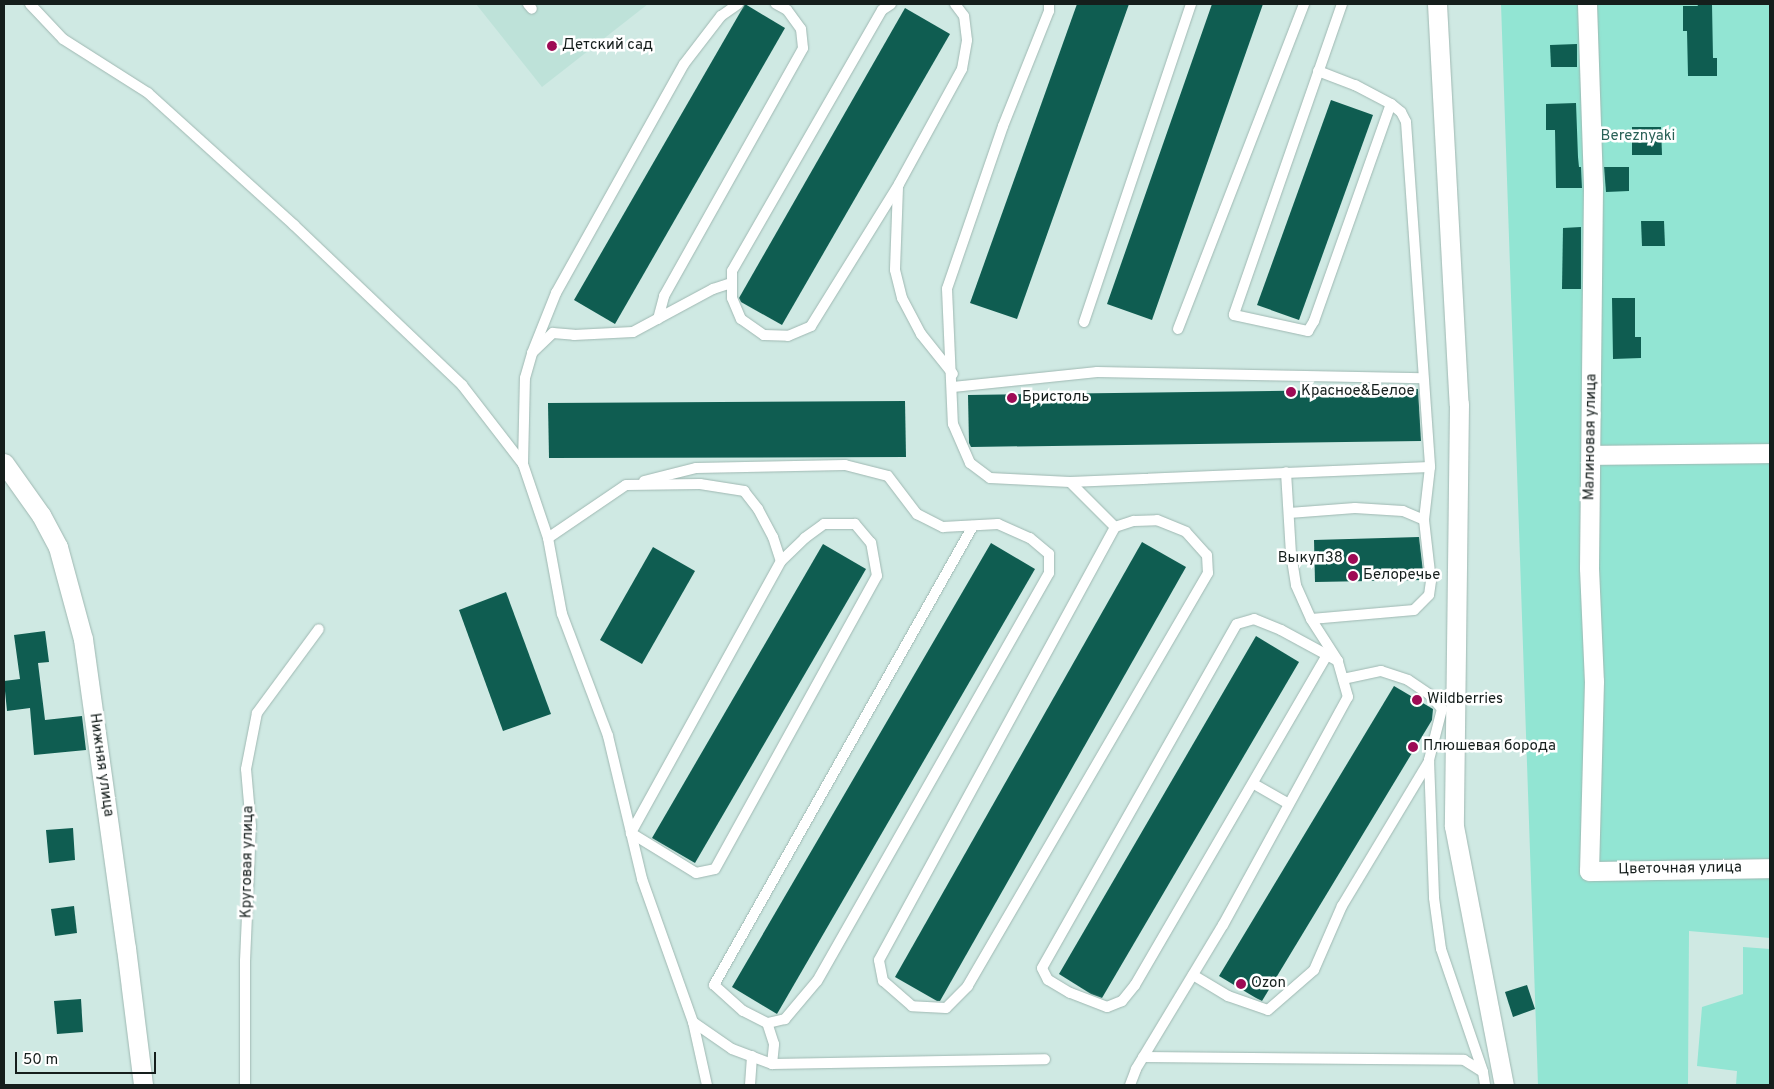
<!DOCTYPE html>
<meta charset="utf-8">
<style>
body{margin:0}
#map{position:relative;width:1774px;height:1089px;overflow:hidden;background:#cfe9e3;font-family:Overpass,sans-serif}
div>[style]{position:absolute}
[style*='--x']{left:calc(var(--x)*1px);top:calc(var(--y)*1px);width:calc(var(--w)*1px);rotate:calc(var(--a)*1deg)}
.built>*{inset:0;background:#bee2d9}
.green>*{inset:0;background:#92e5d3}
.building>*{inset:0;background:#0f5d51}
.roads{filter:drop-shadow(0 0 1px #9fb8b2) drop-shadow(0 0 1px #9fb8b2)}
.lane>*{height:10px;margin:-5px;padding:0 5px;transform-origin:5px;border-radius:5px;background:#fff}
.street>*{height:19px;margin:-9.5px;padding:0 9.5px;transform-origin:9.5px;border-radius:9.5px;background:#fff}
.dots>*{width:14px;height:14px;translate:-50% -50%;box-sizing:border-box;border:2px solid #fff;border-radius:50%}
span{translate:-50% -50%;white-space:nowrap;text-align:center;line-height:1.15;-webkit-text-stroke:5px #fff;paint-order:stroke}
.poi-label{font-size:15px;color:#151e1c}
.left{translate:0 -50%;text-align:left}
.right{translate:-100% -50%;text-align:right}
.park-label{font-size:15px;color:#2a6157}
.street-label{font-size:15px;color:#151e1c}
.frame{position:absolute;inset:0;border:5px solid #151e1c;pointer-events:none}
.scale{position:absolute;left:15px;top:1052px;width:141px;height:22px;box-sizing:border-box;border:2px solid #151e1c;border-top:0;padding-left:6px;font-size:15px;line-height:18px;white-space:nowrap;color:#151e1c;-webkit-text-stroke:4px #fff;paint-order:stroke}
</style>
<div id="map">
<div class="built">
<div style="clip-path:polygon(476px 4px,648px 4px,542px 87px)"></div>
</div>
<div class="green">
<div style="clip-path:polygon(1501px 4px,1770px 4px,1770px 938px,1689px 931px,1688px 1085px,1538px 1085px)"></div>
<div style="clip-path:polygon(1743px 947px,1770px 949px,1770px 1085px,1736px 1085px,1737px 1071px,1697px 1066px,1702px 1007px,1743px 994px)"></div>
</div>
<div class="building">
<div style="clip-path:polygon(745px 4px,785px 28px,615px 324px,574px 300px)"></div>
<div style="clip-path:polygon(1077px 4px,1129px 4px,1017px 319px,970px 303px)"></div>
<div style="clip-path:polygon(1212px 4px,1263px 4px,1152px 320px,1107px 304px)"></div>
<div style="clip-path:polygon(1697px 4px,1712px 4px,1713px 58px,1717px 58px,1717px 76px,1688px 76px,1687px 31px,1683px 31px,1683px 6px,1698px 6px)"></div>
<div style="clip-path:polygon(905px 8px,950px 34px,782px 325px,741px 302px,739px 298px)"></div>
<div style="clip-path:polygon(1577px 44px,1577px 67px,1551px 67px,1550px 45px)"></div>
<div style="clip-path:polygon(1331px 100px,1373px 115px,1299px 320px,1257px 305px)"></div>
<div style="clip-path:polygon(1576px 103px,1578px 157px,1579px 167px,1581px 167px,1582px 188px,1556px 188px,1555px 130px,1546px 130px,1546px 104px)"></div>
<div style="clip-path:polygon(1632px 127px,1661px 127px,1662px 155px,1632px 155px)"></div>
<div style="clip-path:polygon(1604px 167px,1629px 167px,1629px 191px,1606px 192px)"></div>
<div style="clip-path:polygon(1641px 221px,1664px 221px,1665px 246px,1642px 246px)"></div>
<div style="clip-path:polygon(1581px 227px,1581px 289px,1562px 289px,1563px 228px)"></div>
<div style="clip-path:polygon(1612px 298px,1635px 298px,1635px 337px,1641px 337px,1641px 358px,1613px 359px)"></div>
<div style="clip-path:polygon(1418px 389px,1421px 441px,971px 447px,969px 443px,968px 395px)"></div>
<div style="clip-path:polygon(905px 401px,906px 457px,549px 458px,548px 403px)"></div>
<div style="clip-path:polygon(1419px 537px,1424px 580px,1315px 582px,1314px 540px)"></div>
<div style="clip-path:polygon(1142px 542px,1186px 567px,940px 1001px,937px 1001px,895px 977px)"></div>
<div style="clip-path:polygon(991px 543px,1035px 569px,777px 1014px,732px 987px)"></div>
<div style="clip-path:polygon(823px 544px,866px 569px,695px 863px,652px 838px)"></div>
<div style="clip-path:polygon(653px 547px,695px 571px,642px 664px,600px 640px)"></div>
<div style="clip-path:polygon(506px 592px,551px 714px,503px 731px,459px 610px)"></div>
<div style="clip-path:polygon(45px 631px,49px 662px,38px 663px,45px 720px,82px 716px,86px 750px,34px 755px,30px 708px,7px 711px,4px 681px,20px 679px,14px 635px)"></div>
<div style="clip-path:polygon(1256px 636px,1299px 662px,1102px 998px,1091px 994px,1059px 974px)"></div>
<div style="clip-path:polygon(1394px 686px,1433px 709px,1432px 720px,1262px 1001px,1256px 998px,1219px 976px)"></div>
<div style="clip-path:polygon(73px 828px,75px 860px,49px 863px,46px 830px)"></div>
<div style="clip-path:polygon(74px 906px,77px 933px,55px 936px,51px 909px)"></div>
<div style="clip-path:polygon(1527px 985px,1535px 1009px,1513px 1017px,1505px 992px)"></div>
<div style="clip-path:polygon(81px 999px,83px 1032px,57px 1034px,54px 1001px)"></div>
</div>
<div class="roads">
<div class="lane">
<div style="--x:30;--y:4;--w:48;--a:46.7"></div>
<div style="--x:63;--y:39;--w:101;--a:32.4"></div>
<div style="--x:148;--y:93;--w:197;--a:42.1"></div>
<div style="--x:294;--y:225;--w:232;--a:43.6"></div>
<div style="--x:462;--y:385;--w:100;--a:52.3"></div>
<div style="--x:523;--y:464;--w:78;--a:71.3"></div>
<div style="--x:548;--y:538;--w:77;--a:79.6"></div>
<div style="--x:562;--y:614;--w:130;--a:69.3"></div>
<div style="--x:608;--y:736;--w:147;--a:76.6"></div>
<div style="--x:642;--y:879;--w:152;--a:70.4"></div>
<div style="--x:693;--y:1022;--w:65;--a:77.5"></div>
<div style="--x:528;--y:4;--w:6;--a:51"></div>
<div style="--x:891;--y:4;--w:11;--a:146"></div>
<div style="--x:882;--y:10;--w:301;--a:119.9"></div>
<div style="--x:732;--y:271;--w:27;--a:90"></div>
<div style="--x:732;--y:298;--w:23;--a:67"></div>
<div style="--x:741;--y:319;--w:28;--a:35"></div>
<div style="--x:764;--y:335;--w:24;--a:2"></div>
<div style="--x:788;--y:336;--w:25;--a:-23"></div>
<div style="--x:811;--y:326;--w:167;--a:-58.2"></div>
<div style="--x:899;--y:184;--w:131;--a:-61.3"></div>
<div style="--x:962;--y:69;--w:29;--a:-80"></div>
<div style="--x:967;--y:40;--w:24;--a:-97"></div>
<div style="--x:964;--y:16;--w:15;--a:-127"></div>
<div style="--x:1049;--y:4;--w:7;--a:90"></div>
<div style="--x:1049;--y:11;--w:124;--a:111.8"></div>
<div style="--x:1003;--y:126;--w:172;--a:109"></div>
<div style="--x:947;--y:289;--w:135;--a:87.5"></div>
<div style="--x:953;--y:424;--w:43;--a:66.4"></div>
<div style="--x:970;--y:463;--w:25;--a:37"></div>
<div style="--x:990;--y:478;--w:80;--a:2.9"></div>
<div style="--x:1070;--y:482;--w:360;--a:-2.4"></div>
<div style="--x:1342;--y:4;--w:329;--a:109.2"></div>
<div style="--x:1234;--y:315;--w:76;--a:12.2"></div>
<div style="--x:1308;--y:331;--w:12;--a:-59"></div>
<div style="--x:1314;--y:321;--w:230;--a:-70.5"></div>
<div style="--x:1318;--y:71;--w:40;--a:21"></div>
<div style="--x:1355;--y:85;--w:41;--a:27.8"></div>
<div style="--x:1391;--y:104;--w:13;--a:39"></div>
<div style="--x:1401;--y:112;--w:11;--a:63"></div>
<div style="--x:1406;--y:122;--w:346;--a:86"></div>
<div style="--x:1430;--y:467;--w:53;--a:96.5"></div>
<div style="--x:898;--y:187;--w:83;--a:92.1"></div>
<div style="--x:895;--y:270;--w:29;--a:76"></div>
<div style="--x:902;--y:298;--w:41;--a:62.2"></div>
<div style="--x:921;--y:334;--w:51;--a:51.3"></div>
<div style="--x:658;--y:319;--w:24;--a:-75"></div>
<div style="--x:664;--y:296;--w:284;--a:-60.7"></div>
<div style="--x:803;--y:48;--w:19;--a:-96"></div>
<div style="--x:801;--y:29;--w:24;--a:-126"></div>
<div style="--x:787;--y:10;--w:13;--a:-151"></div>
<div style="--x:1084;--y:322;--w:336;--a:-71.4"></div>
<div style="--x:1178;--y:329;--w:349;--a:-68.8"></div>
<div style="--x:532;--y:353;--w:65;--a:-68.2"></div>
<div style="--x:556;--y:293;--w:262;--a:-60.8"></div>
<div style="--x:684;--y:64;--w:61;--a:-52.4"></div>
<div style="--x:721;--y:16;--w:21;--a:-35"></div>
<div style="--x:953;--y:387;--w:145;--a:-5.9"></div>
<div style="--x:1097;--y:372;--w:326;--a:1.1"></div>
<div style="--x:523;--y:464;--w:86;--a:-88.7"></div>
<div style="--x:525;--y:378;--w:26;--a:-74"></div>
<div style="--x:532;--y:353;--w:29;--a:-44"></div>
<div style="--x:553;--y:333;--w:21;--a:5"></div>
<div style="--x:574;--y:335;--w:59;--a:-2.9"></div>
<div style="--x:633;--y:332;--w:91;--a:-28.3"></div>
<div style="--x:713;--y:289;--w:20;--a:-18"></div>
<div style="--x:644;--y:481;--w:54;--a:-14"></div>
<div style="--x:696;--y:468;--w:149;--a:-1.2"></div>
<div style="--x:845;--y:465;--w:44;--a:14.3"></div>
<div style="--x:888;--y:476;--w:48;--a:52.7"></div>
<div style="--x:917;--y:514;--w:29;--a:27"></div>
<div style="--x:943;--y:527;--w:55;--a:-3.1"></div>
<div style="--x:998;--y:524;--w:35;--a:24"></div>
<div style="--x:1030;--y:538;--w:25;--a:40"></div>
<div style="--x:1049;--y:554;--w:19;--a:90"></div>
<div style="--x:1049;--y:573;--w:469;--a:119.6"></div>
<div style="--x:817;--y:981;--w:50;--a:130.1"></div>
<div style="--x:785;--y:1019;--w:18;--a:167"></div>
<div style="--x:1070;--y:482;--w:64;--a:45"></div>
<div style="--x:1289;--y:513;--w:66;--a:-4.3"></div>
<div style="--x:1355;--y:508;--w:48;--a:3.6"></div>
<div style="--x:1403;--y:511;--w:23;--a:23"></div>
<div style="--x:1424;--y:520;--w:61;--a:83.5"></div>
<div style="--x:1431;--y:581;--w:14;--a:98"></div>
<div style="--x:1429;--y:595;--w:21;--a:135"></div>
<div style="--x:1414;--y:610;--w:103;--a:175"></div>
<div style="--x:1157;--y:520;--w:31;--a:22"></div>
<div style="--x:1186;--y:532;--w:31;--a:48"></div>
<div style="--x:1207;--y:555;--w:18;--a:87"></div>
<div style="--x:1208;--y:573;--w:478;--a:120.2"></div>
<div style="--x:968;--y:986;--w:31;--a:135"></div>
<div style="--x:946;--y:1008;--w:34;--a:-177"></div>
<div style="--x:912;--y:1006;--w:38;--a:-139"></div>
<div style="--x:883;--y:981;--w:21;--a:-101"></div>
<div style="--x:879;--y:960;--w:493;--a:-61.4"></div>
<div style="--x:1115;--y:527;--w:20;--a:-18"></div>
<div style="--x:1134;--y:521;--w:23;--a:-2"></div>
<div style="--x:548;--y:538;--w:94;--a:-34.2"></div>
<div style="--x:626;--y:485;--w:74;--a:-0.8"></div>
<div style="--x:700;--y:484;--w:45;--a:9"></div>
<div style="--x:744;--y:491;--w:23;--a:52"></div>
<div style="--x:758;--y:509;--w:32;--a:62"></div>
<div style="--x:773;--y:537;--w:25;--a:72"></div>
<div style="--x:781;--y:561;--w:311;--a:118.9"></div>
<div style="--x:631;--y:833;--w:76;--a:31.6"></div>
<div style="--x:696;--y:873;--w:19;--a:-12"></div>
<div style="--x:715;--y:869;--w:335;--a:-61.1"></div>
<div style="--x:877;--y:576;--w:34;--a:-100"></div>
<div style="--x:871;--y:543;--w:25;--a:-130"></div>
<div style="--x:855;--y:524;--w:31;--a:180"></div>
<div style="--x:824;--y:524;--w:24;--a:144"></div>
<div style="--x:805;--y:538;--w:33;--a:136"></div>
<div style="--x:1327;--y:655;--w:382;--a:120.2"></div>
<div style="--x:1135;--y:985;--w:21;--a:129"></div>
<div style="--x:1122;--y:1001;--w:16;--a:158"></div>
<div style="--x:1107;--y:1007;--w:40;--a:-159"></div>
<div style="--x:1070;--y:993;--w:26;--a:-149"></div>
<div style="--x:1048;--y:980;--w:13;--a:-117"></div>
<div style="--x:1042;--y:968;--w:395;--a:-60.5"></div>
<div style="--x:1237;--y:624;--w:18;--a:-16"></div>
<div style="--x:1254;--y:619;--w:29;--a:22"></div>
<div style="--x:1281;--y:630;--w:65;--a:28.5"></div>
<div style="--x:1343;--y:679;--w:39;--a:-12"></div>
<div style="--x:1381;--y:671;--w:28;--a:18"></div>
<div style="--x:1408;--y:680;--w:25;--a:34"></div>
<div style="--x:1429;--y:694;--w:20;--a:49"></div>
<div style="--x:1442;--y:709;--w:53;--a:104.3"></div>
<div style="--x:1429;--y:760;--w:138;--a:87.9"></div>
<div style="--x:1434;--y:898;--w:51;--a:82.2"></div>
<div style="--x:1441;--y:949;--w:130;--a:71.1"></div>
<div style="--x:1254;--y:784;--w:40;--a:29.7"></div>
<div style="--x:1193;--y:975;--w:41;--a:31"></div>
<div style="--x:1228;--y:996;--w:42;--a:19.3"></div>
<div style="--x:1268;--y:1010;--w:61;--a:-41"></div>
<div style="--x:1314;--y:970;--w:70;--a:-66.4"></div>
<div style="--x:1342;--y:906;--w:169;--a:-59"></div>
<div style="--x:693;--y:1022;--w:47;--a:34.7"></div>
<div style="--x:732;--y:1049;--w:43;--a:20.6"></div>
<div style="--x:772;--y:1064;--w:273;--a:-1"></div>
<div style="--x:1143;--y:1057;--w:321;--a:0.5"></div>
<div style="--x:1464;--y:1060;--w:22;--a:32"></div>
<div style="--x:1483;--y:1072;--w:13;--a:81"></div>
<div style="--x:772;--y:1064;--w:20;--a:-84"></div>
<div style="--x:774;--y:1044;--w:22;--a:-108"></div>
<div style="--x:767;--y:1023;--w:27;--a:-153"></div>
<div style="--x:743;--y:1011;--w:39;--a:-138"></div>
<div style="--x:714;--y:985;--w:527;--a:-60.57"></div>
<div style="--x:245;--y:1085;--w:124;--a:-90"></div>
<div style="--x:245;--y:961;--w:135;--a:-87.5"></div>
<div style="--x:251;--y:826;--w:57;--a:-95"></div>
<div style="--x:246;--y:769;--w:57;--a:-78.9"></div>
<div style="--x:257;--y:713;--w:104;--a:-53.6"></div>
<div style="--x:750;--y:1085;--w:29;--a:-86"></div>
<div style="--x:1130;--y:1085;--w:17;--a:-69"></div>
<div style="--x:1136;--y:1069;--w:168;--a:-58.9"></div>
<div style="--x:1223;--y:925;--w:260;--a:-61.3"></div>
<div style="--x:1348;--y:697;--w:37;--a:-106"></div>
<div style="--x:1338;--y:661;--w:50;--a:-122.7"></div>
<div style="--x:1311;--y:619;--w:37;--a:-114"></div>
<div style="--x:1296;--y:585;--w:31;--a:-99"></div>
<div style="--x:1291;--y:554;--w:82;--a:-93.5"></div>
</div>
<div class="street">
<div style="--x:1437;--y:4;--w:401;--a:86.9"></div>
<div style="--x:1459;--y:404;--w:422;--a:90.7"></div>
<div style="--x:1454;--y:826;--w:264;--a:79.1"></div>
<div style="--x:1587;--y:4;--w:183;--a:88.1"></div>
<div style="--x:1593;--y:187;--w:381;--a:90.6"></div>
<div style="--x:1589;--y:568;--w:113;--a:87.5"></div>
<div style="--x:1594;--y:681;--w:190;--a:91.5"></div>
<div style="--x:1589;--y:871;--w:181;--a:-0.9"></div>
<div style="--x:1591;--y:455;--w:179;--a:-0.6"></div>
<div style="--x:4;--y:463;--w:64;--a:54.6"></div>
<div style="--x:41;--y:515;--w:36;--a:62"></div>
<div style="--x:58;--y:547;--w:95;--a:74.8"></div>
<div style="--x:83;--y:639;--w:312;--a:82.1"></div>
<div style="--x:126;--y:948;--w:138;--a:82.9"></div>
</div>
</div>
<div class="dots">
<div style="left:552px;top:46px;background:#9e0b55"></div>
<div style="left:1291px;top:392px;background:#9e0b55"></div>
<div style="left:1012px;top:398px;background:#9e0b55"></div>
<div style="left:1353px;top:559px;background:#9e0b55"></div>
<div style="left:1353px;top:576px;background:#9e0b55"></div>
<div style="left:1417px;top:700px;background:#9e0b55"></div>
<div style="left:1413px;top:747px;background:#9e0b55"></div>
<div style="left:1241px;top:984px;background:#9e0b55"></div>
</div>
<div class="poi-label">
<span class="left" style="left:562px;top:46px">Детский сад</span>
<span class="left" style="left:1301px;top:392px">Красное&amp;Белое</span>
<span class="left" style="left:1022px;top:398px">Бристоль</span>
<span class="right" style="left:1343px;top:559px">Выкуп38</span>
<span class="left" style="left:1363px;top:576px">Белоречье</span>
<span class="left" style="left:1427px;top:700px">Wildberries</span>
<span class="left" style="left:1423px;top:747px">Плюшевая борода</span>
<span class="left" style="left:1251px;top:984px">Ozon</span>
</div>
<div class="park-label">
<span style="left:1638px;top:137px">Bereznyaki</span>
</div>
<div class="street-label">
<span style="left:1591px;top:437px;rotate:-89deg">Малиновая улица</span>
<span style="left:101px;top:765px;rotate:82deg">Нижняя улица</span>
<span style="left:248px;top:862px;rotate:-89deg">Круговая улица</span>
<span style="left:1680px;top:869px;rotate:-1deg">Цветочная улица</span>
</div>
<div class="frame"></div>
<div class="scale">50 m</div>
</div>
